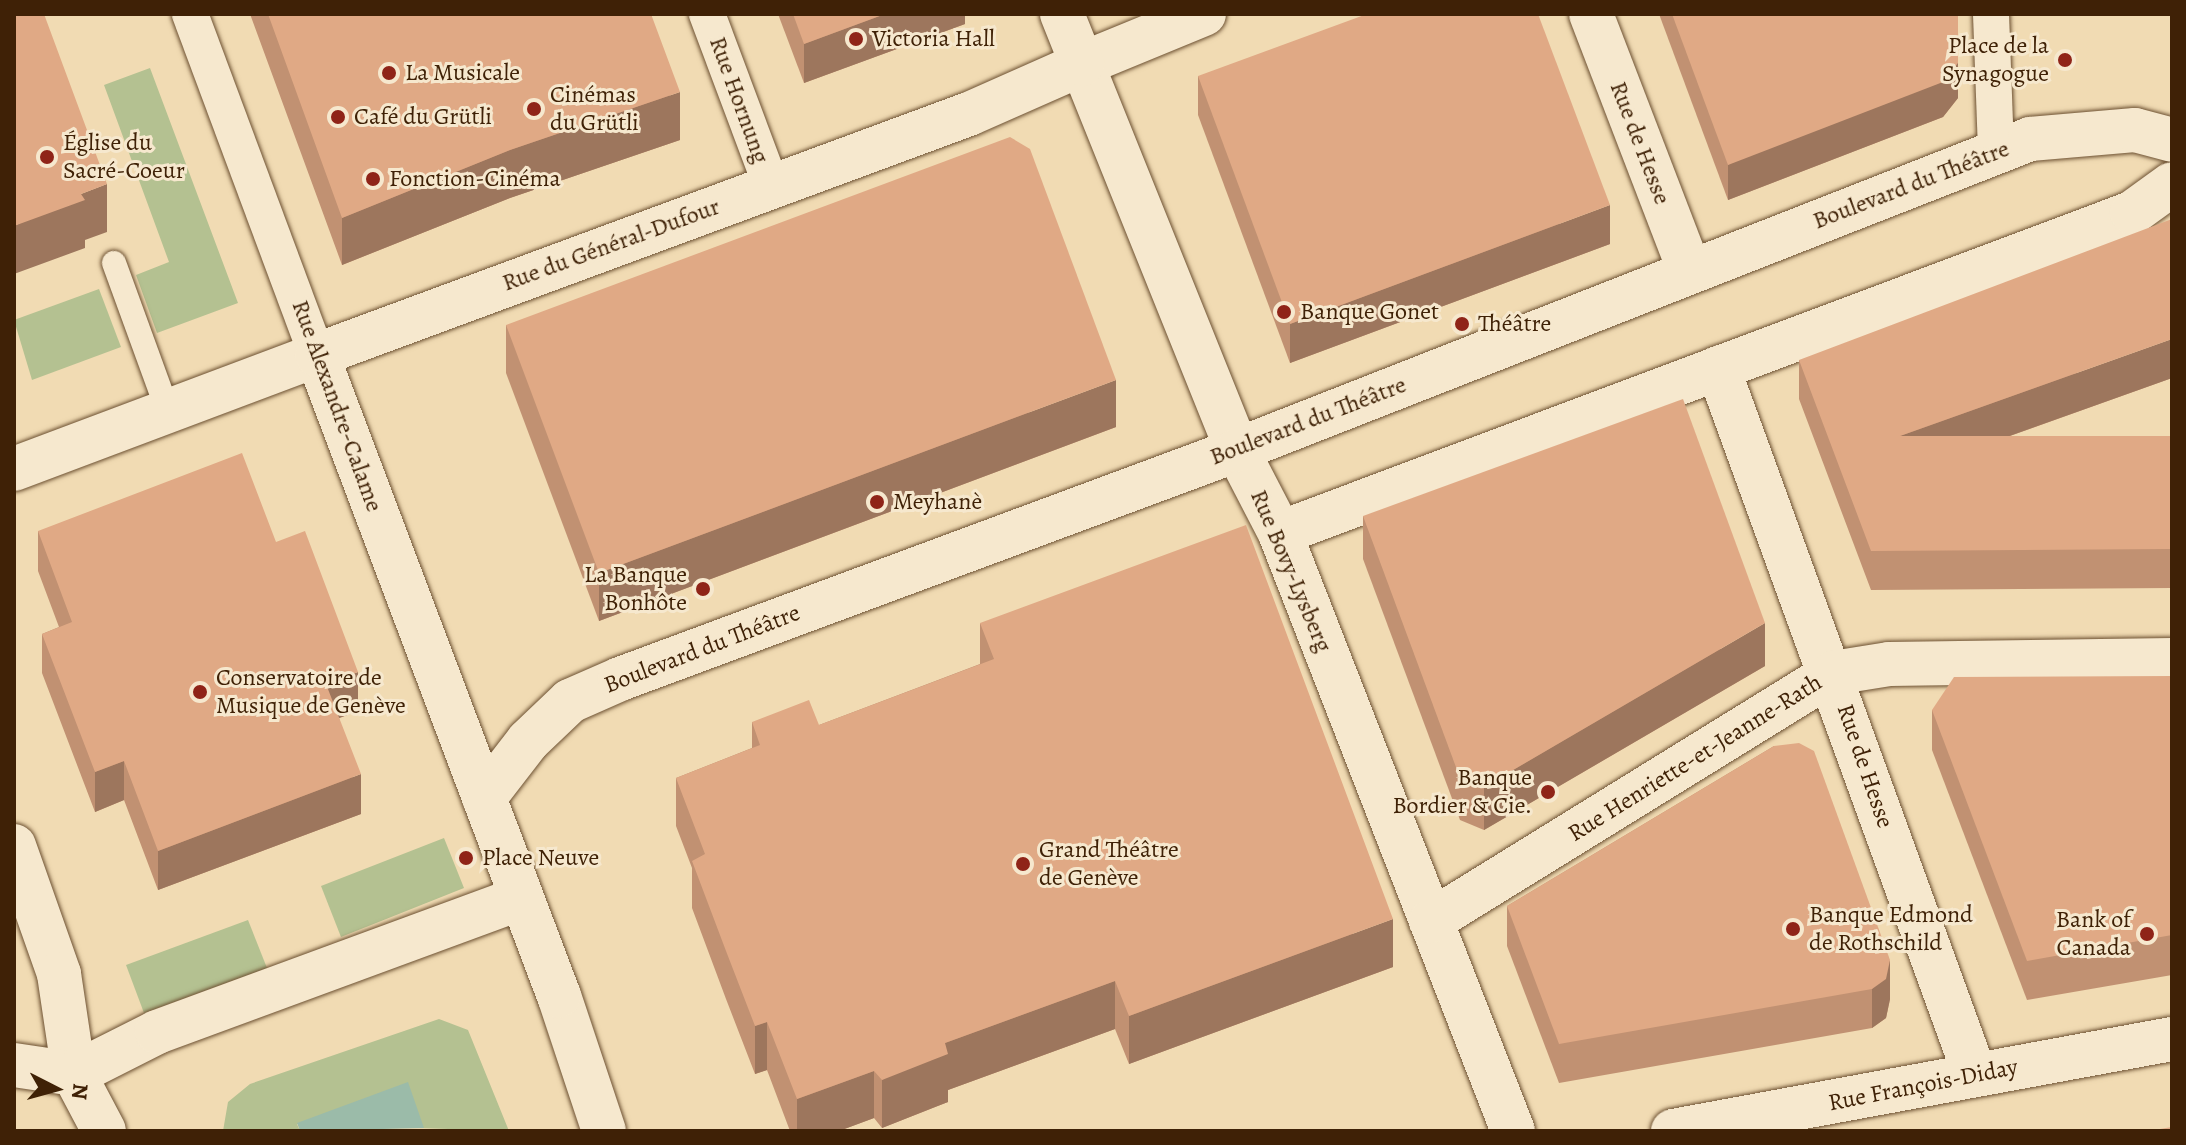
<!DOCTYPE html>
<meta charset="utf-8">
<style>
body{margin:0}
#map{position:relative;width:2186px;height:1145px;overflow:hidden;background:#f1dbb3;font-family:Alegreya,serif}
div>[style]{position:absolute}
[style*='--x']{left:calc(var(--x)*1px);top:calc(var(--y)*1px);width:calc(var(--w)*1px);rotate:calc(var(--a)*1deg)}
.green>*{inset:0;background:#b4c191}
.water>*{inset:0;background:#9bbba9}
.roads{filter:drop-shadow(0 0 2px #6c5031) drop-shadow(0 0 2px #6c5031)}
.service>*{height:24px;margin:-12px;padding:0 12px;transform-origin:12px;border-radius:12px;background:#f6e8ce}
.pedestrian>*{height:36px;margin:-18px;padding:0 18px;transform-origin:18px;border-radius:18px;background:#f6e8ce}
.minor>*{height:44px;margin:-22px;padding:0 22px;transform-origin:22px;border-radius:22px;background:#f6e8ce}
.tertiary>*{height:44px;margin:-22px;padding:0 22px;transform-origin:22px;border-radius:22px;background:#f6e8ce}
.wall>*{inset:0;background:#c19172}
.shaded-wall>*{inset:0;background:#9d765d}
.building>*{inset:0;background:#e0a985}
.dots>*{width:22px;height:22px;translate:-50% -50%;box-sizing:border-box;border:4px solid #f6e8ce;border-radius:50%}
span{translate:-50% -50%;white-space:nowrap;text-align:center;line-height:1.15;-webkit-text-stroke:6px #f6e8ce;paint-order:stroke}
.poi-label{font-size:24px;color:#3f2106}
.left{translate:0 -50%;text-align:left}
.right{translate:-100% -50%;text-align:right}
.street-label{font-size:24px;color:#3f2106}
.frame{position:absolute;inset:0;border:16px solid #3f2106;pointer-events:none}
.north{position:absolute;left:16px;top:1049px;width:80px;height:80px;-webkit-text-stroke:6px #f6e8ce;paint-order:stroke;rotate:96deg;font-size:22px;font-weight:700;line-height:32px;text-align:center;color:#3f2106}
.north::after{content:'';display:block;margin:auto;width:28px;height:36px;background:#3f2106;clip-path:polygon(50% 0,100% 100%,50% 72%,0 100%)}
</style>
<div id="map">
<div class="green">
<div style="clip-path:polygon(150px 68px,238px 303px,157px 333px,136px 275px,169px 262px,104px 85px)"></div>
<div style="clip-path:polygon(99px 289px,121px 347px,32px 380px,14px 320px)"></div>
<div style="clip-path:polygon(444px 838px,464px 888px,341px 937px,321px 886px)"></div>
<div style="clip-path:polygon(248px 920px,267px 968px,144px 1013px,126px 965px)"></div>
<div style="clip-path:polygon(439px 1019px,468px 1030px,509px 1131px,297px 1124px,300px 1131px,223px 1131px,228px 1102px,250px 1084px)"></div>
</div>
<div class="water">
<div style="clip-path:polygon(408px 1082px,424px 1128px,300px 1131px,297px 1123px)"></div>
</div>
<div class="roads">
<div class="service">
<div style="--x:114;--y:263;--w:158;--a:70"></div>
</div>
<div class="pedestrian">
<div style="--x:190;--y:14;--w:364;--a:69.6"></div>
<div style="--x:707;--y:14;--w:183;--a:69.5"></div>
<div style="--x:1991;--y:14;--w:137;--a:87.9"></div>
</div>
<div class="minor">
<div style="--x:1204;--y:14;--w:132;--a:157.7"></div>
<div style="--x:1082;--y:64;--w:416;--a:68.1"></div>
<div style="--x:1237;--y:450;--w:93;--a:62.6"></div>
<div style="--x:1280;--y:533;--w:642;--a:68.71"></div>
<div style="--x:1591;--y:14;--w:276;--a:69"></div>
<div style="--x:1718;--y:368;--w:752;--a:70.02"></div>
<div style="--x:14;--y:469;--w:324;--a:-20.6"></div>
<div style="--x:1280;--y:533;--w:910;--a:-20.59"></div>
<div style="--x:2132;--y:213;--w:49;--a:-35.9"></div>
<div style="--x:484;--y:798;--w:72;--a:-52.3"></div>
<div style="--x:528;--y:741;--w:58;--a:-43.6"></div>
<div style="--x:570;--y:701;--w:55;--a:-23.7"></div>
<div style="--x:620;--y:679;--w:658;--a:-20.36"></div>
<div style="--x:1237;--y:450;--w:852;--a:-21.41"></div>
<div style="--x:2030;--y:139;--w:105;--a:-4.9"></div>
<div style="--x:2135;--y:130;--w:38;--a:15"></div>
<div style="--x:1431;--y:921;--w:472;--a:-31.7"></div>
<div style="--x:1833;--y:673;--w:57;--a:-9.1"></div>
<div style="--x:1889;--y:664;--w:283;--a:-0.8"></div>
<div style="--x:1673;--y:1131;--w:507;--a:-10.45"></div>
</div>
<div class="tertiary">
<div style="--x:14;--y:846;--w:136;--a:70.6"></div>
<div style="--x:59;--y:974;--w:101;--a:81.5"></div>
<div style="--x:74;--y:1074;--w:64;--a:62.2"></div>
<div style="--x:14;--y:1065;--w:61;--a:8.5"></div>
<div style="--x:74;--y:1074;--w:93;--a:-26.8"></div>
<div style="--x:157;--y:1032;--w:388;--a:-20.2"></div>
<div style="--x:604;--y:1131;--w:142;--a:-108.4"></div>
<div style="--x:559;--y:996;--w:685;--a:-110.68"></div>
<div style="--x:317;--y:355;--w:695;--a:-20.29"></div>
<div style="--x:969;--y:114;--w:124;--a:-23.9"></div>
<div style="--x:1082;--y:64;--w:54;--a:-111.8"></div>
</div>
</div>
<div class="wall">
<div style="clip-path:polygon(250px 14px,651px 14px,680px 140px,510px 198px,342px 265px)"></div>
<div style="clip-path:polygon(778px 14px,965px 14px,965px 24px,804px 83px)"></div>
<div style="clip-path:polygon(1659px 14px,1958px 14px,1958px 98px,1943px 117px,1728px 200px)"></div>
<div style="clip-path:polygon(1198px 76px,1610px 244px,1290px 363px,1198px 115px)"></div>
<div style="clip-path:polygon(506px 325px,1116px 427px,599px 621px,506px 373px)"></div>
<div style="clip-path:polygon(1799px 360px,2172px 378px,2010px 436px,2172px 436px,2172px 588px,1871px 590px,1799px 399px)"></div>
<div style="clip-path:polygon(1363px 516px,1765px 666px,1484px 830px,1460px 820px,1363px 559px)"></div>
<div style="clip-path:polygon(38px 531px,276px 542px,358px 711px,339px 718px,361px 814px,158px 890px,124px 800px,95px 812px,42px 673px,42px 634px,59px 627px,38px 571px)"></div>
<div style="clip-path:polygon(980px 623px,1393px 967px,1129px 1064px,1115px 1029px,948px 1090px,948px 1102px,882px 1128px,874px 1118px,839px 1131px,790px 1131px,767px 1070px,755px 1074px,726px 999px,692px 908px,692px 868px,676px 826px,676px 778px,752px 748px,752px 722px,819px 725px,980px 664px)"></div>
<div style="clip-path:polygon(2172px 676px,2172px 975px,2027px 1000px,1932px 750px,1932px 710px)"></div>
<div style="clip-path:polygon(1774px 746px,1890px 999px,1886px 1018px,1872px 1028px,1559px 1083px,1507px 946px,1507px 906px)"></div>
</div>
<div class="shaded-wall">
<div style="clip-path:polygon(885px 14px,965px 14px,965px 24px,804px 83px,804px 44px)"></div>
<div style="clip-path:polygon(1958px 14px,1958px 98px,1943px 117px,1728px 200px,1728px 165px)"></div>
<div style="clip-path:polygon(680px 92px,680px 140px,510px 198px,342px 265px,342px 218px,510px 150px)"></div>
<div style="clip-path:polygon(107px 184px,107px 232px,85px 240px,85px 248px,14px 274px,14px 226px,81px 194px)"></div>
<div style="clip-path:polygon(1610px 205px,1610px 244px,1290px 363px,1290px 324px)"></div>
<div style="clip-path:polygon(2172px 339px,2172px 378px,1900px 475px,1900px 436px)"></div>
<div style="clip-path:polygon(1116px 380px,1116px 427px,599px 621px,599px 573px)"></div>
<div style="clip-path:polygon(1765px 623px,1765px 666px,1484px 830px,1484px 787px)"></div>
<div style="clip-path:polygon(358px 672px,358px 711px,326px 723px,326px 684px)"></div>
<div style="clip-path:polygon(124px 761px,124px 800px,95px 812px,95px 772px)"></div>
<div style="clip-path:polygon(361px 774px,361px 814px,158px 890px,158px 851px)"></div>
<div style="clip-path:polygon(1393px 919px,1393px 967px,1129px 1064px,1129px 1016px)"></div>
<div style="clip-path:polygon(1890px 960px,1890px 999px,1886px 1018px,1872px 1028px,1872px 989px)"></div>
<div style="clip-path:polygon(1115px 981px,1115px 1029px,948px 1090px,948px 1102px,882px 1128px,882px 1080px,945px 1043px)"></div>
<div style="clip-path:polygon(767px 1022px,767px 1070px,755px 1074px,755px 1026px)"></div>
<div style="clip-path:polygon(874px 1071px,874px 1118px,839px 1131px,797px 1131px,797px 1099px)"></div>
</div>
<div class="building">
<div style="clip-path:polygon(14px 14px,44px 14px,107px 184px,81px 194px,85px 200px,14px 226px)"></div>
<div style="clip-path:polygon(268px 14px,651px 14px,680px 92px,510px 150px,342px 218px)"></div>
<div style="clip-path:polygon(793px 14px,885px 14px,804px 44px)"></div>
<div style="clip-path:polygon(1367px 14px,1538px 14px,1610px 205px,1290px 324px,1198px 76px)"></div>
<div style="clip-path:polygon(1672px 14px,1958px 14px,1958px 63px,1943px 82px,1728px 165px)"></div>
<div style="clip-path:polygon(1010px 137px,1030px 149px,1116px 380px,599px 573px,506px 325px)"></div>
<div style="clip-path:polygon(2172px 219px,2172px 339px,1900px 436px,2172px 436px,2172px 549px,1871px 551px,1799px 360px)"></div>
<div style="clip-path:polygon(1683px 399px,1765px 623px,1484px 787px,1460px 778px,1363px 516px)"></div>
<div style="clip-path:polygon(242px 453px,276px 542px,305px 531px,358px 672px,326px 684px,361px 774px,158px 851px,124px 761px,95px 772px,42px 634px,72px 622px,38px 531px)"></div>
<div style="clip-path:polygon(1246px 525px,1393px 919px,1129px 1016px,1115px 981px,945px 1043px,948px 1054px,882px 1080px,874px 1071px,797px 1099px,767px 1022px,755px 1026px,726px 951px,692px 861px,705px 854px,676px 778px,760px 745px,752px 722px,809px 700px,819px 725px,994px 659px,980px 623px)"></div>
<div style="clip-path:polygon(2172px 676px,2172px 935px,2027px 961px,1932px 710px,1954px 677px)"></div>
<div style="clip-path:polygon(1799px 743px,1814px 751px,1890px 960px,1886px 979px,1872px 989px,1559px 1044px,1507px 906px,1774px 746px)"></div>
<div style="clip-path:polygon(2172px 1127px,2172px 1131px,2148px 1131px)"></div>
</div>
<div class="dots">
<div style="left:856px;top:39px;background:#8f2418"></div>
<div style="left:2065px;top:60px;background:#8f2418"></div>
<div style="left:389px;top:73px;background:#8f2418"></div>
<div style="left:534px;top:109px;background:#8f2418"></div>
<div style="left:338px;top:117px;background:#8f2418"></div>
<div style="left:47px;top:157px;background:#8f2418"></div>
<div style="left:373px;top:179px;background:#8f2418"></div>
<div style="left:1284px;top:312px;background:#8f2418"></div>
<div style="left:1462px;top:324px;background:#8f2418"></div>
<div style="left:877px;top:502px;background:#8f2418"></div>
<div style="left:703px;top:589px;background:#8f2418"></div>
<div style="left:200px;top:692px;background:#8f2418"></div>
<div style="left:1548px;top:792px;background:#8f2418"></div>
<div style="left:466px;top:858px;background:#8f2418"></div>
<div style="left:1023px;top:864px;background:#8f2418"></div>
<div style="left:1793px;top:929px;background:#8f2418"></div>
<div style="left:2147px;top:934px;background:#8f2418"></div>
</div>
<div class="poi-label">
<span class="left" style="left:872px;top:39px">Victoria Hall</span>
<span class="right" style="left:2049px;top:60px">Place de la<br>Synagogue</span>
<span class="left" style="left:405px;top:73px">La Musicale</span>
<span class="left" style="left:550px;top:109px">Cinémas<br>du Grütli</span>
<span class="left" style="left:354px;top:117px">Café du Grütli</span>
<span class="left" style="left:63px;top:157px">Église du<br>Sacré-Coeur</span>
<span class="left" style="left:389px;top:179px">Fonction-Cinéma</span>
<span class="left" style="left:1300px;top:312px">Banque Gonet</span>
<span class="left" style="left:1478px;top:324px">Théâtre</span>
<span class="left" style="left:893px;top:502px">Meyhanè</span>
<span class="right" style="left:687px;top:589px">La Banque<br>Bonhôte</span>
<span class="left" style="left:216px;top:692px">Conservatoire de<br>Musique de Genève</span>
<span class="right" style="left:1532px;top:792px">Banque<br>Bordier &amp; Cie.</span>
<span class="left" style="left:1039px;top:864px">Grand Théâtre<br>de Genève</span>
<span class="left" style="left:482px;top:858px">Place Neuve</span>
<span class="left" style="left:1809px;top:929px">Banque Edmond<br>de Rothschild</span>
<span class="right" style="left:2131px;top:934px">Bank of<br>Canada</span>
</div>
<div class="street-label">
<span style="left:739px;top:100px;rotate:70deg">Rue Hornung</span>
<span style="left:1640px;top:143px;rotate:69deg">Rue de Hesse</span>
<span style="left:1911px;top:185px;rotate:-21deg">Boulevard du Théâtre</span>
<span style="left:611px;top:245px;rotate:-20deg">Rue du Général-Dufour</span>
<span style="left:337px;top:406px;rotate:70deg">Rue Alexandre-Calame</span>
<span style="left:1308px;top:421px;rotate:-21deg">Boulevard du Théâtre</span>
<span style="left:1291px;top:571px;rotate:67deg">Rue Bovy-Lysberg</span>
<span style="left:702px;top:649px;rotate:-21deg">Boulevard du Théâtre</span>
<span style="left:1695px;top:758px;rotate:-32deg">Rue Henriette-et-Jeanne-Rath</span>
<span style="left:1865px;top:766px;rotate:71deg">Rue de Hesse</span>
<span style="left:1923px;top:1085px;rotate:-11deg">Rue François-Diday</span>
</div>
<div class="frame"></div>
<div class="north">N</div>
</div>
